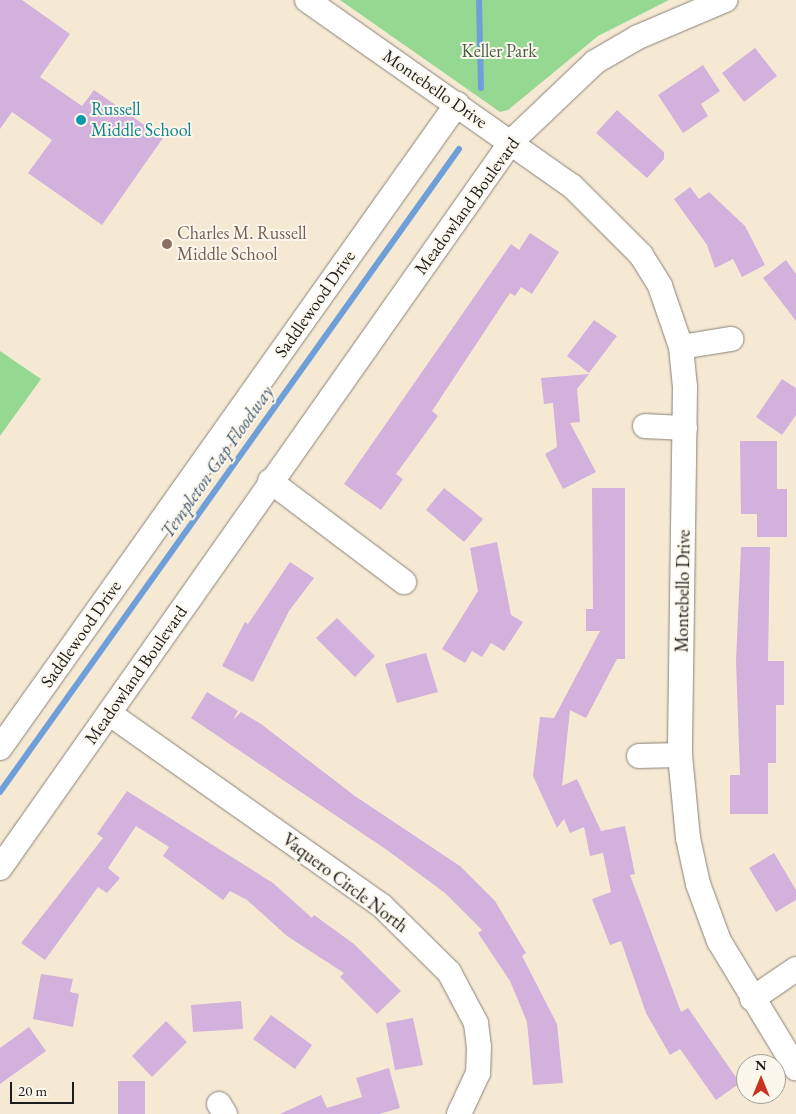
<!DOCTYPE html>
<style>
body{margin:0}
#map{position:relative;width:796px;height:1114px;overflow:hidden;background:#f6e9d4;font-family:"EB Garamond",serif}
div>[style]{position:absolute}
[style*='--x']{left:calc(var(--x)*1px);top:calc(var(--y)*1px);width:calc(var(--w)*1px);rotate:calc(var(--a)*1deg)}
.green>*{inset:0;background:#95d891}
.stream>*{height:6px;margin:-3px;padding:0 3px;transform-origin:3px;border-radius:3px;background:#6f9fd8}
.building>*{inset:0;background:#d2b1dc}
.roads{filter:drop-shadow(0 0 1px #898278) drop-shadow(0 0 1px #898278)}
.minor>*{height:24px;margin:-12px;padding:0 12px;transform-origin:12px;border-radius:12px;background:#fff}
.dots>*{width:14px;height:14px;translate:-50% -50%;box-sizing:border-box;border:2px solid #fbf7ec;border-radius:50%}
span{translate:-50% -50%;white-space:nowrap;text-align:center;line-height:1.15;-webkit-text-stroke:4px #fbf7ec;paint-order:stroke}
.park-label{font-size:18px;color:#465e45}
.street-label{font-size:18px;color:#1c1c1c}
.culture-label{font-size:18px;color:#0d838f}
.left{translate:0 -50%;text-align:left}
.education-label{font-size:18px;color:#785e54}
.water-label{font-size:19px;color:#415771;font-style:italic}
.north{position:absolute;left:736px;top:1054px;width:50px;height:50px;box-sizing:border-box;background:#fbf7ec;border:1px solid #a29f99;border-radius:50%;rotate:0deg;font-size:14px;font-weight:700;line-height:20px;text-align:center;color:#1c1c1c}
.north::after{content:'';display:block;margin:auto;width:18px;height:22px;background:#c8321e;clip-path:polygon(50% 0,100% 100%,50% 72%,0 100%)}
.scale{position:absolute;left:10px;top:1082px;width:64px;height:22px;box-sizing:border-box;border:2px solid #1c1c1c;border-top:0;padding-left:6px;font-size:15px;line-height:18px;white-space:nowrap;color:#1c1c1c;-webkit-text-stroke:4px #fbf7ec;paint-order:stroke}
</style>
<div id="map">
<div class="green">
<div style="clip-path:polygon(340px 0,669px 0,598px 36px,508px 110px,500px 112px)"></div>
<div style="clip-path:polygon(0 351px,41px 379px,0 436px)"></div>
</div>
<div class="stream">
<div style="--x:479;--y:0;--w:88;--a:88.7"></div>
<div style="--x:0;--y:792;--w:790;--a:-54.48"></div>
</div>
<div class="building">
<div style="clip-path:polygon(0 0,22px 0,70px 34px,40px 77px,82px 106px,94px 90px,163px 138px,102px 225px,28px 173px,52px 140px,12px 112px,0 129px)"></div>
<div style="clip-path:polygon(755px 48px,777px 76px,744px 102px,722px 73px)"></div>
<div style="clip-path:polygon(703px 65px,720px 91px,701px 104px,708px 116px,683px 133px,658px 95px)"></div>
<div style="clip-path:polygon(617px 110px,664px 152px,664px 159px,647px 178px,596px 133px)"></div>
<div style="clip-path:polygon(690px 187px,699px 199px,709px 192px,745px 226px,765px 265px,742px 277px,733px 259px,715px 268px,707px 245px,674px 199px)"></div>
<div style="clip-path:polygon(530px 233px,559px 252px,532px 294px,521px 287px,515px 296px,510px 293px,432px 411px,438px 416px,396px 474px,403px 479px,381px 510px,344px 484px,511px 244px,519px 250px)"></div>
<div style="clip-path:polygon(786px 260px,796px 274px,796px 321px,763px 278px)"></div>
<div style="clip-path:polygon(594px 320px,617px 336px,589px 373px,567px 356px)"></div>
<div style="clip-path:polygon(589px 374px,577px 389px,580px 422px,570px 423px,596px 472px,563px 489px,545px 454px,557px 447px,553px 403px,544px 404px,541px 378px)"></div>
<div style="clip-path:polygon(782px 379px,796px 388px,796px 415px,782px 435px,756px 417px)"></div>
<div style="clip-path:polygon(740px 441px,777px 441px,777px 489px,787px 489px,787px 537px,757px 537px,757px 514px,741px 514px)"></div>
<div style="clip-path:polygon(444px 488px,483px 519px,464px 542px,426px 510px)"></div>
<div style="clip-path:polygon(592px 488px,625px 488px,625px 659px,617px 659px,586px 718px,570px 710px,562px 786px,577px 779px,601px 831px,625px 826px,635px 874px,630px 875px,681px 1012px,688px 1008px,740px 1083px,716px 1100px,680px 1049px,670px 1055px,646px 1013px,621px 941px,610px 945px,592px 899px,611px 892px,603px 853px,590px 856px,584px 827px,570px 833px,564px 819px,557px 828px,533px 776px,540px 717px,554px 718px,600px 631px,586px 631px,586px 609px,593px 609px)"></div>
<div style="clip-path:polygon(497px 542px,511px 615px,523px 622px,504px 651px,491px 643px,482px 657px,472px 651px,465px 663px,442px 649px,478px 591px,470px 548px)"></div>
<div style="clip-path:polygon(741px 547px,770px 547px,768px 661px,784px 661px,784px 705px,776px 705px,776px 763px,768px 763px,768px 814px,730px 814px,730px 775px,740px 775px,736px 661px)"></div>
<div style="clip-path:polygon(290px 562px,314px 578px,289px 611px,253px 682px,222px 666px,245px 622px,248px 624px)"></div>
<div style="clip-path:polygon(337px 618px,375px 656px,355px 677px,316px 638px)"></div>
<div style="clip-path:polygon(426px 653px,438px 692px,397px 703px,385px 664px)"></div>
<div style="clip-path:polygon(207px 692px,238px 711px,233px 720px,241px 712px,261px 724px,355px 796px,460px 866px,495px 901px,526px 953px,522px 956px,557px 1024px,563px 1083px,533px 1085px,527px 1022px,510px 981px,478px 933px,482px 930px,445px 893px,387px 850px,191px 718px)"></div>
<div style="clip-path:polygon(127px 791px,273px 883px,312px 918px,314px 915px,354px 944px,401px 991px,377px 1014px,340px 977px,344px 973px,287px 936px,247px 900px,230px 891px,223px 900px,163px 856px,169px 847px,136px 826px,108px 868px,120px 878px,107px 893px,98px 887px,45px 960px,21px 943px,103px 838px,97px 834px)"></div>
<div style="clip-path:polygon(774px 853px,796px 890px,796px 900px,776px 912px,749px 868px)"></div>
<div style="clip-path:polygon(41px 974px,73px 979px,70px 992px,79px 994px,73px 1027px,33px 1019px)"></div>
<div style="clip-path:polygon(241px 1001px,243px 1029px,193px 1032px,191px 1005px)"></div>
<div style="clip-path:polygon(271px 1015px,312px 1045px,295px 1069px,253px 1039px)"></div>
<div style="clip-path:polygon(413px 1018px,423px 1065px,395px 1070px,386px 1023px)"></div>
<div style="clip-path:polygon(166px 1021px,187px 1042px,152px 1077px,132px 1056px)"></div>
<div style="clip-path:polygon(29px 1027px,46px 1051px,0 1084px,0 1048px)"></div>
<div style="clip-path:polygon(389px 1068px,400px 1108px,379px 1114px,280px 1114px,321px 1095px,327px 1108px,362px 1097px,356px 1078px)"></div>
<div style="clip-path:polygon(118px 1081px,145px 1081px,145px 1114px,118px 1114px)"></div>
</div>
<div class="roads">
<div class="minor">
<div style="--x:307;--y:0;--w:324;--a:35.1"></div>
<div style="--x:572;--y:186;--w:98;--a:45"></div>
<div style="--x:641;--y:255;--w:36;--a:58"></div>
<div style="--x:660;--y:286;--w:65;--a:71"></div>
<div style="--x:681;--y:347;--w:40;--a:84.3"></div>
<div style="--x:685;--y:387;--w:368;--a:90.8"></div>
<div style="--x:680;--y:755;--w:83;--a:84.5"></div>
<div style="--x:688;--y:838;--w:47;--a:77.7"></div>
<div style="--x:698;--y:884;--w:61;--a:69.8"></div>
<div style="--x:719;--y:941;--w:149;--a:58.8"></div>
<div style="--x:681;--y:347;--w:51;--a:-9.1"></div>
<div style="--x:645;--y:426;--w:40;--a:2.9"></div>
<div style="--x:270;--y:481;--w:168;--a:37"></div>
<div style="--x:110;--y:714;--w:333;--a:35.2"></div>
<div style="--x:382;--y:906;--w:94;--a:44.6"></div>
<div style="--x:449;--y:972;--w:58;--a:62.1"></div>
<div style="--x:476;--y:1023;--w:24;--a:83"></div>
<div style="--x:479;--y:1047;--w:26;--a:92"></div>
<div style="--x:478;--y:1073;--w:45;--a:114.9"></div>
<div style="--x:0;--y:748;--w:790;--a:-54.64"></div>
<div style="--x:639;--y:756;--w:41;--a:-1.4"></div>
<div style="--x:0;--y:868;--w:888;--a:-54.86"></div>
<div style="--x:511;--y:142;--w:116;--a:-43.6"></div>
<div style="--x:595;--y:62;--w:50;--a:-30.2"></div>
<div style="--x:638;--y:37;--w:95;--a:-23"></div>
<div style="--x:752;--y:999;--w:53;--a:-34.3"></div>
<div style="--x:219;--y:1104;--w:12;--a:59"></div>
</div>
</div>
<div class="dots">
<div style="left:81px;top:120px;background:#0f9aa8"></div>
<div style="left:167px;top:244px;background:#8d6e63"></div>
</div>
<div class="park-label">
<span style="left:499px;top:51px">Keller Park</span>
</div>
<div class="street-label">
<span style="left:435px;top:89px;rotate:35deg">Montebello Drive</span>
<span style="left:467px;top:206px;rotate:-54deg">Meadowland Boulevard</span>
<span style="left:315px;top:304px;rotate:-55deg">Saddlewood Drive</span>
<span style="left:683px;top:591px;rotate:-89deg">Montebello Drive</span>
<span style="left:81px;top:634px;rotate:-55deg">Saddlewood Drive</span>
<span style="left:136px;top:675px;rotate:-55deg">Meadowland Boulevard</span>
<span style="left:345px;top:883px;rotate:37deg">Vaquero Circle North</span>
</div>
<div class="culture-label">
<span class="left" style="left:91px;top:120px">Russell<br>Middle School</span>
</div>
<div class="education-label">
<span class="left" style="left:177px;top:244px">Charles M. Russell<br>Middle School</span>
</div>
<div class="water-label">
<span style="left:217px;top:462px;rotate:-55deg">Templeton Gap Floodway</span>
</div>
<div class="north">N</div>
<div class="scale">20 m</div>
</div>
